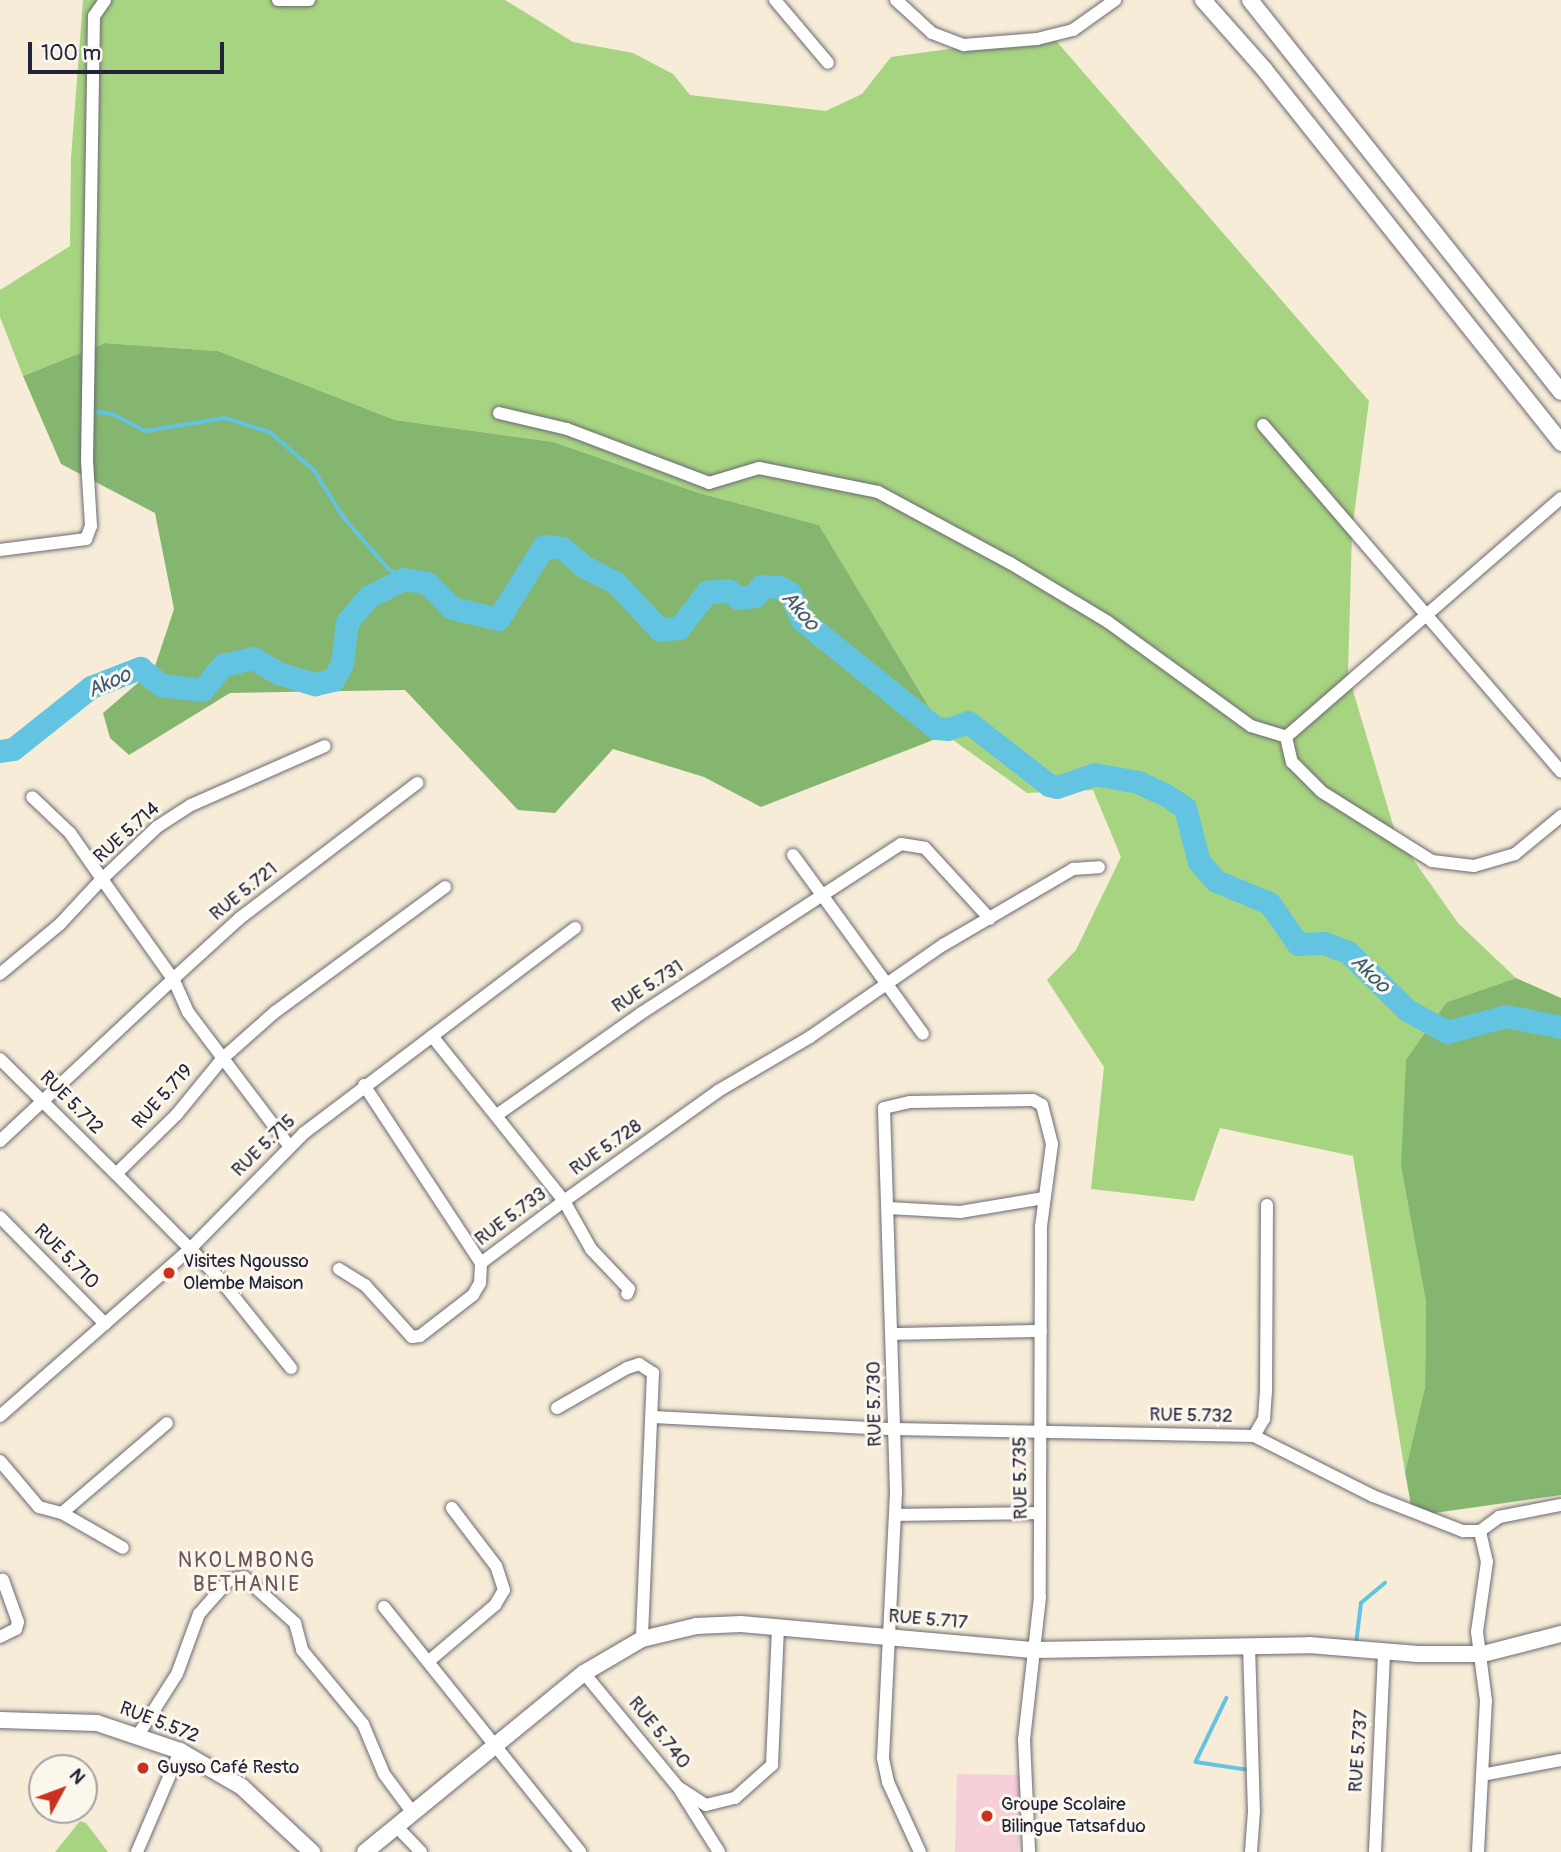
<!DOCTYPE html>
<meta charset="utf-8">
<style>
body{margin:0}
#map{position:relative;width:1561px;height:1852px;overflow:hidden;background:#f6ecd8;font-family:Pangolin,sans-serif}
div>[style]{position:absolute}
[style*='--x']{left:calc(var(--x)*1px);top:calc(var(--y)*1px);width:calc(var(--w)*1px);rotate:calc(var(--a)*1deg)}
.built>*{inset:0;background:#f6cfd8}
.green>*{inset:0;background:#a7d481}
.forest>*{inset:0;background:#85b66f}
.stream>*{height:3.5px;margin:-1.75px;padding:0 1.75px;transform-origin:1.75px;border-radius:1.75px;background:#63c4e1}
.river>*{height:23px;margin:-11.5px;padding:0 11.5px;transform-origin:11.5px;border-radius:11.5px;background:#63c4e1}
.roads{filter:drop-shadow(0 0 2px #6c6972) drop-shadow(0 0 2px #6c6972)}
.street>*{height:12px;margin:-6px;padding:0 6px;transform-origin:6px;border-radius:6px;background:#fff}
.secondary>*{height:16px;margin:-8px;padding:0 8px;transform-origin:8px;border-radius:8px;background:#fff}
.dots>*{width:19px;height:19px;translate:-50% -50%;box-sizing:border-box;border:4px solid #fbf7ec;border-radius:50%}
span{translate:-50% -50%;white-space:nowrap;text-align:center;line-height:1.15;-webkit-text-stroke:6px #fbf7ec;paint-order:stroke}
.street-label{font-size:19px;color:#22223b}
.poi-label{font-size:19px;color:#22223b}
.left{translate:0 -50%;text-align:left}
.water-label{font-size:21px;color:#395b75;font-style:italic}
.neighbourhood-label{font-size:21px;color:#6a535b;letter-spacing:2px}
.north{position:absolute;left:28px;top:1754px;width:70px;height:70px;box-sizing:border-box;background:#fbf7ec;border:2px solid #a4a2a5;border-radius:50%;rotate:49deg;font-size:19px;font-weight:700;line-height:28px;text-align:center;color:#22223b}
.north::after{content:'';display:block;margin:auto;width:24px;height:32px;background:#c8321e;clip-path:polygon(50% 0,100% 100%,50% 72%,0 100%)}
.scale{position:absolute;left:28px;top:42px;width:196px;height:32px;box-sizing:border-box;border:4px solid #22223b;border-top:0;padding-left:9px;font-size:21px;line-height:24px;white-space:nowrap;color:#22223b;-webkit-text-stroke:5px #fbf7ec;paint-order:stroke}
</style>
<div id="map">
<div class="built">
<div style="clip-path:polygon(957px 1774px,1021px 1775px,1018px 1852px,955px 1852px)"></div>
</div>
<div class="green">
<div style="clip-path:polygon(83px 0,505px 0,573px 42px,633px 53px,673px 74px,690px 95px,826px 111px,862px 94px,891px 57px,1051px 35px,1369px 401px,1352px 531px,1348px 674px,1396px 835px,1458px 923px,1516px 978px,1447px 1002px,1401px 1167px,1426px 1302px,1425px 1387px,1405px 1472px,1353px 1156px,1220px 1128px,1194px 1201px,1091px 1189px,1104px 1067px,1047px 980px,1076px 950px,1121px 857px,1093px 790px,1027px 793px,946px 735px,819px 525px,699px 493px,554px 442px,395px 420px,218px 351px,105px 343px,23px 376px,0 317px,0 290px,70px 246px,71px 158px)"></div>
<div style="clip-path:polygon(80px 1821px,86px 1823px,108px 1852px,55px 1852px)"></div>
</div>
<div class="forest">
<div style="clip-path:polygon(105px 343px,218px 351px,395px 420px,554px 442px,699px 493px,819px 525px,946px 735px,761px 807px,704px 777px,613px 749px,555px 813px,518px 810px,405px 690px,230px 693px,129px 755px,110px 738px,103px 713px,154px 669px,174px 609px,155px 513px,61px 464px,23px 376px)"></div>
<div style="clip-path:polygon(1516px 978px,1561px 998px,1561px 1495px,1413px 1516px,1405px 1472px,1425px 1387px,1426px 1302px,1401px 1167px,1406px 1060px,1447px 1002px)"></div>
</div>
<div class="stream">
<div style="--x:97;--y:412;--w:16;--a:7"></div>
<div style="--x:113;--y:414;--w:36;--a:28"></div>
<div style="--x:145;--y:431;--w:81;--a:-9.2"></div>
<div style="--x:225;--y:418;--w:47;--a:17.3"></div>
<div style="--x:270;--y:432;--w:58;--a:40.8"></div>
<div style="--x:314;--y:470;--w:58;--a:57.7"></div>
<div style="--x:345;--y:519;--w:67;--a:48.7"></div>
<div style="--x:389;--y:569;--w:18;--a:34"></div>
<div style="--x:1356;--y:1644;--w:41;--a:-83"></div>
<div style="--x:1361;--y:1603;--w:31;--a:-40"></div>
<div style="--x:1227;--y:1698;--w:71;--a:115.8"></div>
<div style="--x:1196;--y:1762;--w:54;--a:8.6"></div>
</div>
<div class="river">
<div style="--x:0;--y:751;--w:13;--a:-9"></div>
<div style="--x:13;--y:749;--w:100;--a:-38.5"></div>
<div style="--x:91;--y:687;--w:53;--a:-21.2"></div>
<div style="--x:140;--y:668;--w:27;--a:39"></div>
<div style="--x:161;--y:685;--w:41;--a:7"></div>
<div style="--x:202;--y:690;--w:33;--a:-50"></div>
<div style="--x:223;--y:665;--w:31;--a:-13"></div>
<div style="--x:253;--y:658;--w:29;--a:31"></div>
<div style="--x:278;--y:673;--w:39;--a:17"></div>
<div style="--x:315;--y:684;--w:18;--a:-13"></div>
<div style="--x:333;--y:680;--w:18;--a:-61"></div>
<div style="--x:342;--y:664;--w:42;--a:-83.2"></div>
<div style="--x:347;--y:622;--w:33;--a:-50"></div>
<div style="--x:368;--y:597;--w:40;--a:-26.6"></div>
<div style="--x:404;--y:579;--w:23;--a:10"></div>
<div style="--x:427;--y:583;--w:35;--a:45"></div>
<div style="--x:452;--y:608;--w:47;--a:13.4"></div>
<div style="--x:498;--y:619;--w:86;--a:-57.8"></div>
<div style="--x:544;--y:546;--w:18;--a:6"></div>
<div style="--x:562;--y:548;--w:30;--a:40"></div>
<div style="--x:585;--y:567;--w:34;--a:27"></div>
<div style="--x:615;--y:582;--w:66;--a:46.8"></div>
<div style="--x:660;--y:630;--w:19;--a:-6"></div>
<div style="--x:679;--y:628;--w:46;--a:-52.1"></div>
<div style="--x:707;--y:592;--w:21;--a:-5"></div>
<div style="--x:728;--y:590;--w:13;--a:39"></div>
<div style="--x:738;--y:598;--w:17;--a:-7"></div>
<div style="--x:755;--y:596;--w:12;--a:-59"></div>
<div style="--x:761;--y:586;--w:18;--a:3"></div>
<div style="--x:779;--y:587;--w:13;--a:29"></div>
<div style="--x:790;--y:593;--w:30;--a:66"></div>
<div style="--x:802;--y:620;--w:172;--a:38.9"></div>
<div style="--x:936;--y:728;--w:12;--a:5"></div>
<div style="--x:948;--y:729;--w:21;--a:-19"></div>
<div style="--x:968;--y:722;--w:103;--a:37.9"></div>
<div style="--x:1049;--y:785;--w:8;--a:14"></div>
<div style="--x:1057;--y:787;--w:39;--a:-19"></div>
<div style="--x:1094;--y:774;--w:45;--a:10.3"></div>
<div style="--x:1138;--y:782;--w:31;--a:25"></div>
<div style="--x:1166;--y:795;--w:23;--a:34"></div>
<div style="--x:1185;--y:808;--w:56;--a:75.5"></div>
<div style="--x:1199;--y:862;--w:25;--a:48"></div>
<div style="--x:1216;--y:881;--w:57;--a:22.5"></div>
<div style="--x:1269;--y:903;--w:50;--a:54.7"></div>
<div style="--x:1298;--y:944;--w:26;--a:-2"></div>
<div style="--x:1324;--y:943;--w:26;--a:21"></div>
<div style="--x:1348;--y:952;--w:83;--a:44.5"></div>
<div style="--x:1407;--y:1010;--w:46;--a:28.8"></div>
<div style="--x:1447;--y:1032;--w:61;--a:-15.2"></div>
<div style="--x:1506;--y:1016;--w:56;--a:11.3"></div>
</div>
<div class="roads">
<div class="street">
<div style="--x:278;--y:0;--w:31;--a:0"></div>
<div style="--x:775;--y:0;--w:82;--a:49.9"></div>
<div style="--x:896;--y:0;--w:49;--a:42.5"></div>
<div style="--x:932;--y:33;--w:34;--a:21"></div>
<div style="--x:964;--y:45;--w:73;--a:-4.7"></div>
<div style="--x:1037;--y:39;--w:37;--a:-14"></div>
<div style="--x:1073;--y:30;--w:52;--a:-35.5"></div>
<div style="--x:499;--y:413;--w:70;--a:13.2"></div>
<div style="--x:567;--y:429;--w:152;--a:20.8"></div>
<div style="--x:709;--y:483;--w:52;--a:-16.7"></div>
<div style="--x:759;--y:468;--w:121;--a:11.4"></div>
<div style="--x:878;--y:492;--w:150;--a:28.3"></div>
<div style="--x:1010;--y:563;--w:114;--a:31"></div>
<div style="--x:1108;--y:622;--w:177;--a:36"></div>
<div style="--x:1251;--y:726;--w:37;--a:17"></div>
<div style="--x:1263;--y:425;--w:457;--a:49.3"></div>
<div style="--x:0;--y:550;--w:87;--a:-7.3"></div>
<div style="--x:86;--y:539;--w:14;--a:-69"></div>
<div style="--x:91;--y:526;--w:65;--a:-93.5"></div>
<div style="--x:87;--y:461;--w:445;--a:-89.1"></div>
<div style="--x:94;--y:16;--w:19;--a:-55"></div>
<div style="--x:1286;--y:737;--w:364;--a:-41"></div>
<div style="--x:1286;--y:737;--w:26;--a:77"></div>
<div style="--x:1292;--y:762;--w:42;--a:45"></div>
<div style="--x:1322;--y:792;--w:130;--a:32.1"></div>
<div style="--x:1432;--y:861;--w:42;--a:6.8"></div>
<div style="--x:1474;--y:866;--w:43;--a:-16.3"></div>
<div style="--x:1515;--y:854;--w:60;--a:-39.6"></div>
<div style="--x:793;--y:855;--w:221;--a:54"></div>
<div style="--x:0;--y:974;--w:78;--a:-39.8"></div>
<div style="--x:60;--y:924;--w:62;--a:-47"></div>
<div style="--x:102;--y:879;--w:56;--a:-124.8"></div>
<div style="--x:70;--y:833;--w:52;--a:-136.5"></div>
<div style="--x:432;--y:1036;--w:211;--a:51.3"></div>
<div style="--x:564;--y:1201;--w:189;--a:-35.5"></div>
<div style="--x:718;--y:1091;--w:107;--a:-30.4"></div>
<div style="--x:810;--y:1037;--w:162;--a:-34.7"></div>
<div style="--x:943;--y:945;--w:151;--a:-30.3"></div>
<div style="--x:1073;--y:869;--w:26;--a:-4"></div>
<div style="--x:0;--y:1059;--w:163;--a:44.8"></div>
<div style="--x:364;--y:1085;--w:213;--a:56.7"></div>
<div style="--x:497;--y:1115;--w:175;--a:-35.2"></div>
<div style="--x:640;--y:1014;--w:311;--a:-33.1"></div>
<div style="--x:901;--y:844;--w:24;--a:9"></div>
<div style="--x:925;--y:848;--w:96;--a:47.5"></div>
<div style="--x:0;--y:1141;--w:237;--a:-43.1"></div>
<div style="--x:173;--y:979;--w:123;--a:-125.4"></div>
<div style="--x:102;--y:879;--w:76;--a:-43.4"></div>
<div style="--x:157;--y:827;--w:40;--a:-32.9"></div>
<div style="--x:191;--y:805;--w:146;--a:-23.8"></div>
<div style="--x:290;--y:1147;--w:169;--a:-127.1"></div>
<div style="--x:188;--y:1012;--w:36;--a:-114"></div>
<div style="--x:173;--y:979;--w:91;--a:-42.3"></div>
<div style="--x:240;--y:918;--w:223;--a:-37.3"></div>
<div style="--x:888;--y:1208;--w:72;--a:3.2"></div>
<div style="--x:960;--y:1212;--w:85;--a:-9.5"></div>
<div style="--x:0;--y:1217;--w:150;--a:45.5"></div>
<div style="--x:339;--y:1269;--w:31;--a:32"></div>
<div style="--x:365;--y:1285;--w:70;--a:47.9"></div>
<div style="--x:412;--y:1337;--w:8;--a:-7"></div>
<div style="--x:420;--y:1336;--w:67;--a:-37.7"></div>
<div style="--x:473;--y:1295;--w:14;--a:-60"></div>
<div style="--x:480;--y:1283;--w:20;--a:-87"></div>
<div style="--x:481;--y:1263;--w:104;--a:-36.8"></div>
<div style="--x:564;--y:1201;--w:55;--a:60.6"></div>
<div style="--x:591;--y:1249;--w:55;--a:46.5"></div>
<div style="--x:629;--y:1289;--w:5;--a:112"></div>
<div style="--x:894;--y:1334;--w:147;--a:-1.2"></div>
<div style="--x:291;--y:1368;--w:115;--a:-128.7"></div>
<div style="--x:219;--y:1278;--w:146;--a:-134.7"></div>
<div style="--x:116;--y:1174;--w:86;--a:-44.5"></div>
<div style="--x:177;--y:1114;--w:72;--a:-50.6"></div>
<div style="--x:223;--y:1058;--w:69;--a:-41.5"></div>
<div style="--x:275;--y:1012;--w:211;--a:-36.3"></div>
<div style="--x:557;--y:1408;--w:81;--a:-29.7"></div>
<div style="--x:627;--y:1368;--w:13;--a:-18"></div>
<div style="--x:639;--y:1364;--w:17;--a:33"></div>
<div style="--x:653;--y:1373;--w:266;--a:92.4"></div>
<div style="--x:0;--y:1416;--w:253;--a:-41.3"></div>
<div style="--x:190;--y:1249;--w:163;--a:-45.5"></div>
<div style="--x:304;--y:1133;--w:340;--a:-37.1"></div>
<div style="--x:653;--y:1417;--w:241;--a:2.9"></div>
<div style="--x:894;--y:1429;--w:360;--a:1.1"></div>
<div style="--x:1254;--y:1436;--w:20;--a:-60"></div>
<div style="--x:1264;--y:1419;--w:27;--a:-86"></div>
<div style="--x:1266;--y:1392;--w:187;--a:-89.7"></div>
<div style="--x:1254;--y:1436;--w:133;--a:26.8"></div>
<div style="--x:1373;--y:1496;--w:97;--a:21.3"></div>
<div style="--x:1463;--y:1531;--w:17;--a:0"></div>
<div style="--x:1480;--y:1531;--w:24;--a:-36"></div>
<div style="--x:1499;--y:1517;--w:63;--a:-11"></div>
<div style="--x:0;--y:1461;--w:60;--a:49.7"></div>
<div style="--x:39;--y:1507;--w:24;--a:15"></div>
<div style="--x:62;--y:1513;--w:138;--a:-40.6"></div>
<div style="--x:62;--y:1513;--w:70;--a:29.8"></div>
<div style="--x:895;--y:1515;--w:145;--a:-0.8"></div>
<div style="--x:384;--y:1607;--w:314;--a:51.3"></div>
<div style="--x:0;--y:1637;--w:18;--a:-27"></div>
<div style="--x:16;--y:1629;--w:7;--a:-74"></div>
<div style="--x:18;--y:1622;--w:45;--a:-109.7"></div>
<div style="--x:1249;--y:1645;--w:166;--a:88.3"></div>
<div style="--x:1254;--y:1811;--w:41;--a:94.2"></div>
<div style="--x:429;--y:1661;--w:87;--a:-40.3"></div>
<div style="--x:495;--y:1605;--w:17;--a:-59"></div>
<div style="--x:504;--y:1590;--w:25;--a:-108"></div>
<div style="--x:496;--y:1566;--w:73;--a:-127.2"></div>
<div style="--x:584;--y:1673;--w:148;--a:50.5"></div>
<div style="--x:678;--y:1787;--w:33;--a:33"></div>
<div style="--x:706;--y:1805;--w:30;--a:-14"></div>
<div style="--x:735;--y:1798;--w:50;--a:-41.7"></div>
<div style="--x:772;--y:1765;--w:138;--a:-87.5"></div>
<div style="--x:138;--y:1735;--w:72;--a:-57.4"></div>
<div style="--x:177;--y:1674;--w:64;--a:-69.9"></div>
<div style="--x:199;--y:1614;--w:45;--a:-48.6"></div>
<div style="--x:229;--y:1580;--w:15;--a:-11"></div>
<div style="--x:244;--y:1577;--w:69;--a:42"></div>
<div style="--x:295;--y:1623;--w:28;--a:75"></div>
<div style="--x:302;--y:1650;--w:96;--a:50.5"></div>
<div style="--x:363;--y:1724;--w:54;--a:67.2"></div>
<div style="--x:384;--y:1774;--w:49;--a:53.4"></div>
<div style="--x:1482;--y:1775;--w:80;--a:-10.8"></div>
<div style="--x:680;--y:1790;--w:73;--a:57.8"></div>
<div style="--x:396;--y:1826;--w:36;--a:46"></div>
<div style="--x:137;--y:1852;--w:110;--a:-66.9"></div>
<div style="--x:920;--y:1852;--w:77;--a:-114.6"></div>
<div style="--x:888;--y:1782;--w:25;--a:-102"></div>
<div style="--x:883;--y:1758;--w:267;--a:-87.2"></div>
<div style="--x:896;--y:1491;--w:383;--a:-91.8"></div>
<div style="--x:884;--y:1108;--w:27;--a:-13"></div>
<div style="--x:910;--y:1102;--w:123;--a:-0.9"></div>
<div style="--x:1033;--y:1100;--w:10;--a:29"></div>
<div style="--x:1042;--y:1105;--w:40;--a:75.6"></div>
<div style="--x:1052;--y:1144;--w:83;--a:97.6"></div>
<div style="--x:1041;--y:1226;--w:371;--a:90.2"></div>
<div style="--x:1040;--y:1597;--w:144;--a:96.4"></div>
<div style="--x:1024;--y:1740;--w:112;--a:87.4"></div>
<div style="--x:1375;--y:1852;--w:200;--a:-87.4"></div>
<div style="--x:1478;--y:1852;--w:151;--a:-87"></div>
<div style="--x:1486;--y:1701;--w:70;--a:-97.4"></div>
<div style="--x:1477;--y:1632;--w:71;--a:-81.9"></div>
<div style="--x:1487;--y:1562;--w:32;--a:-103"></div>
</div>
<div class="secondary">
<div style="--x:1203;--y:0;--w:92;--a:48.5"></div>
<div style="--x:1264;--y:69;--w:478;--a:51.5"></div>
<div style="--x:1250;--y:0;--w:500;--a:51.57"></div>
<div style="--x:0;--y:1720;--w:97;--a:1.8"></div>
<div style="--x:97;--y:1723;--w:88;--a:18.6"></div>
<div style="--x:180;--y:1751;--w:72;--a:30.1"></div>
<div style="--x:242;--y:1787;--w:96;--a:42.9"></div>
<div style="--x:365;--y:1852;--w:283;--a:-39.3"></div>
<div style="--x:584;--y:1673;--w:67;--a:-30.4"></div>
<div style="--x:642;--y:1639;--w:56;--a:-13.5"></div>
<div style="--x:696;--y:1626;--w:45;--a:-2.5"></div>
<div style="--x:741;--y:1624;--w:295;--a:5.1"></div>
<div style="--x:1035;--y:1650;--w:274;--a:-1"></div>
<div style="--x:1309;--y:1645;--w:109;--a:4.7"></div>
<div style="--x:1418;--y:1654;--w:65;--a:0"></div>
<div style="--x:1483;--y:1654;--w:81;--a:-14.4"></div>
</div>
</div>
<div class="dots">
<div style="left:169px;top:1273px;background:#c8321e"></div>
<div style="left:143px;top:1768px;background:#c8321e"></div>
<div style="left:987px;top:1816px;background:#c8321e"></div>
</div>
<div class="street-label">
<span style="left:127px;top:833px;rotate:-42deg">RUE 5.714</span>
<span style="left:244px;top:892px;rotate:-39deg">RUE 5.721</span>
<span style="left:648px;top:987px;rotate:-33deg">RUE 5.731</span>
<span style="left:163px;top:1097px;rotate:-48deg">RUE 5.719</span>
<span style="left:71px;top:1103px;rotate:45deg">RUE 5.712</span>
<span style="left:264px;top:1146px;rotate:-44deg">RUE 5.715</span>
<span style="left:606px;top:1148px;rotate:-35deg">RUE 5.728</span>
<span style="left:511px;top:1217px;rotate:-37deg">RUE 5.733</span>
<span style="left:66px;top:1257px;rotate:45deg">RUE 5.710</span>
<span style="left:875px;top:1404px;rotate:-91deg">RUE 5.730</span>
<span style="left:1191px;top:1416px;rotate:1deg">RUE 5.732</span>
<span style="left:1021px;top:1478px;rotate:-91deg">RUE 5.735</span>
<span style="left:928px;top:1620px;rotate:5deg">RUE 5.717</span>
<span style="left:159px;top:1723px;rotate:21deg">RUE 5.572</span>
<span style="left:659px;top:1733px;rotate:51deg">RUE 5.740</span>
<span style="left:1359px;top:1751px;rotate:-86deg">RUE 5.737</span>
</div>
<div class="poi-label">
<span class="left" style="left:183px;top:1273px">Visites Ngousso<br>Olembe Maison</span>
<span class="left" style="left:157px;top:1768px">Guyso Café Resto</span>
<span class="left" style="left:1001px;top:1816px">Groupe Scolaire<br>Bilingue Tatsafduo</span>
</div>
<div class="water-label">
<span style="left:800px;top:611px;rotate:49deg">Akoo</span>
<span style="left:109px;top:683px;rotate:-25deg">Akoo</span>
<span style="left:1370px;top:974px;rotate:44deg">Akoo</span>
</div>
<div class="neighbourhood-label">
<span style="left:247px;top:1573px">NKOLMBONG<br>BETHANIE</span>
</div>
<div class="north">N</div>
<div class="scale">100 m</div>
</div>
